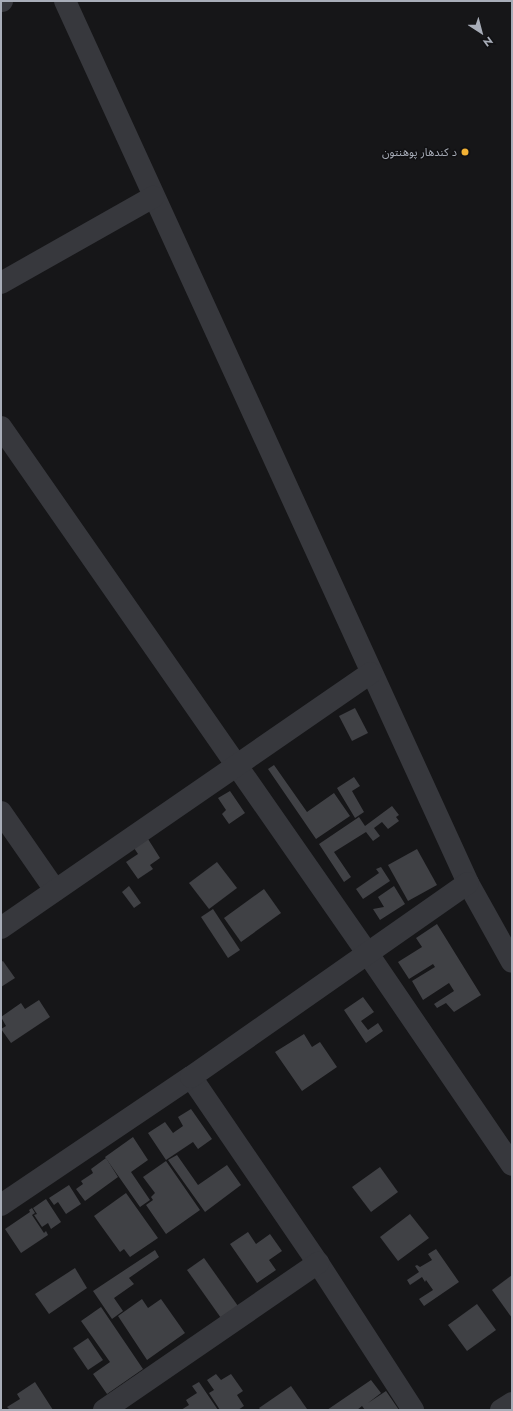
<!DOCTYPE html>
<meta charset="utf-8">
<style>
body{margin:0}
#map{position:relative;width:513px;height:1411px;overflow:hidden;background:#161618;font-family:Jost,"Noto Sans Arabic",sans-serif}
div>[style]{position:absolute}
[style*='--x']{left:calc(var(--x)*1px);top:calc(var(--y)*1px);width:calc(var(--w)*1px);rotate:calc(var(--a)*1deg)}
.building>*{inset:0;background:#404145}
.minor>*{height:22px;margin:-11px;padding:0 11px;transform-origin:11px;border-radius:11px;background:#37383d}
.dots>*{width:11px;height:11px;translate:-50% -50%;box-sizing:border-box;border:2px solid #111113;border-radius:50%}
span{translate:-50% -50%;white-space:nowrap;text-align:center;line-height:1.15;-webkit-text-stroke:3px #111113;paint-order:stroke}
.poi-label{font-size:11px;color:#a8adb8}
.right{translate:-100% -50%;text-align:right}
.frame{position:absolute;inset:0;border:2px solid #a8adb8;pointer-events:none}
.north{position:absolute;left:461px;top:12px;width:40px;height:40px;-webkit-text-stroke:3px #111113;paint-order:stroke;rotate:144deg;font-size:11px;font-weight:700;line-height:16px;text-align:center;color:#a8adb8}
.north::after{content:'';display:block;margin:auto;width:14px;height:18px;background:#a8adb8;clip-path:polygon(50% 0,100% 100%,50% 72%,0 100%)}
</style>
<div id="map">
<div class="building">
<div style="clip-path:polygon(355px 708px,368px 733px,352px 741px,339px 716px)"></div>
<div style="clip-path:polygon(274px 765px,307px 812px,334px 793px,350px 816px,316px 839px,268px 769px)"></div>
<div style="clip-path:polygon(354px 777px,360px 786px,352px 791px,364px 812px,355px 818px,337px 788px)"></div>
<div style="clip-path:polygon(230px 791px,245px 813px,229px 824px,222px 814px,226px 810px,218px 798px)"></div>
<div style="clip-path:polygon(392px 806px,399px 815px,396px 817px,399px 821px,388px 829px,382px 822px,374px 828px,380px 836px,373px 841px,366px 832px,334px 852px,351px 877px,344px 882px,319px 844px,359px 817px,365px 826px)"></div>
<div style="clip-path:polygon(148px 839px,160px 858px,150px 865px,153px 869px,138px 879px,126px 862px,138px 854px,134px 848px)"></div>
<div style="clip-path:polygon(417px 849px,437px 885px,408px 901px,388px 865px)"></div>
<div style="clip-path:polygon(217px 862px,237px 888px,209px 909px,189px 883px)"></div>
<div style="clip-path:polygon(381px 867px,390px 881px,363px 899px,356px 889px,379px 873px,376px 869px)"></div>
<div style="clip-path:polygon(129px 886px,141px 903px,134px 908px,122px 892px)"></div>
<div style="clip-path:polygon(394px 886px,405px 904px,380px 920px,373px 909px,384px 907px,378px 897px)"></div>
<div style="clip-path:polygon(264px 889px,281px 913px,241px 942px,224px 918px)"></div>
<div style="clip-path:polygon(213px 909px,240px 950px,228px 958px,201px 917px)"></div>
<div style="clip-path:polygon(437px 924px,481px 995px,454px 1012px,446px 1003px,437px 1008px,434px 1004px,454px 991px,449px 983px,423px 1000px,412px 981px,435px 967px,433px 964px,409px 979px,398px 962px,422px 947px,416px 938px)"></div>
<div style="clip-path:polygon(3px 961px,15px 978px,1px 987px,1px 962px)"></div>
<div style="clip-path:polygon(363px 997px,374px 1012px,361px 1021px,368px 1030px,378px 1023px,383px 1031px,366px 1043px,344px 1010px)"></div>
<div style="clip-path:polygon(39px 1000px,50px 1017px,11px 1043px,1px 1029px,6px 1026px,1px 1017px,21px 1003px,25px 1009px)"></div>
<div style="clip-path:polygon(304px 1034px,312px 1047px,320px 1042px,337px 1067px,302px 1091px,275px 1052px)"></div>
<div style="clip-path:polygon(191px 1109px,212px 1139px,198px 1149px,193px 1142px,166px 1160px,148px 1133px,165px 1122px,173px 1133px,183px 1126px,178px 1117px)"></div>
<div style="clip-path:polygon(133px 1137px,148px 1160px,131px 1172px,150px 1200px,140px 1207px,105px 1157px)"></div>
<div style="clip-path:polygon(177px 1155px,198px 1185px,227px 1165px,241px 1185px,205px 1212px,168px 1160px)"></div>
<div style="clip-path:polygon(106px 1158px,118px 1177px,85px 1201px,76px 1189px,83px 1184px,81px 1181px,93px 1173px,91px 1169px)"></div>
<div style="clip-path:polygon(166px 1161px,200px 1210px,166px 1234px,146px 1205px,153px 1200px,151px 1197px,155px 1193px,143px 1177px)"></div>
<div style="clip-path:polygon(380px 1167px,398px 1192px,371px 1212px,352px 1187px)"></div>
<div style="clip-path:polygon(69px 1185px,81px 1204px,66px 1214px,58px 1202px,54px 1205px,49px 1198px)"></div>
<div style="clip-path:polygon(126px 1193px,158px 1238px,130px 1257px,124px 1249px,120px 1252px,94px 1216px)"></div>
<div style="clip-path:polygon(46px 1199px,61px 1222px,51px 1229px,48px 1223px,42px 1227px,34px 1215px,37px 1214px,33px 1208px)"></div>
<div style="clip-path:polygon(32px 1208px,35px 1213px,32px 1215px,44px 1233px,46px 1231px,48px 1235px,21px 1253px,5px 1229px,30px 1212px,29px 1210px)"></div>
<div style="clip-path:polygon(410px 1214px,429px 1238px,398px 1261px,380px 1237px)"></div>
<div style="clip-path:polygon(248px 1232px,256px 1244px,270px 1234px,282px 1251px,269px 1260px,276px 1270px,257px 1283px,230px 1244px)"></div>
<div style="clip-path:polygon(436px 1249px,459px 1282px,424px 1306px,419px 1299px,433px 1290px,426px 1280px,425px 1282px,422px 1277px,410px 1285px,407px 1280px,419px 1272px,415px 1266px,417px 1265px,420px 1267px,432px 1260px,428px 1254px)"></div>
<div style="clip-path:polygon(155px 1250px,159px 1257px,129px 1278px,134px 1284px,114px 1298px,123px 1311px,112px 1319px,93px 1291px)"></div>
<div style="clip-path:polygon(204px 1258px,238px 1306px,221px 1318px,187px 1270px)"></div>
<div style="clip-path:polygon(75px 1268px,87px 1288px,49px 1314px,35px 1294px)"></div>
<div style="clip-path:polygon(512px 1275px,512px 1318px,492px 1290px)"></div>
<div style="clip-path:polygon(142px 1299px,148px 1308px,161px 1299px,185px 1333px,147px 1360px,118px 1316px)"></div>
<div style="clip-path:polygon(477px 1304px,496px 1330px,467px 1351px,448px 1325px)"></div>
<div style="clip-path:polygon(101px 1307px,143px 1369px,107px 1394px,93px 1374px,110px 1362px,81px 1321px)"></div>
<div style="clip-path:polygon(88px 1338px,103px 1360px,88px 1370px,73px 1348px)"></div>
<div style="clip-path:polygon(216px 1374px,221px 1380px,231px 1374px,243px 1391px,237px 1395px,244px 1406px,238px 1410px,220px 1410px,209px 1393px,214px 1390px,207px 1380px)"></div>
<div style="clip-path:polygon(371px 1380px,381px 1393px,368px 1403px,386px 1391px,399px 1410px,365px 1410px,362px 1406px,357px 1410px,327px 1410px)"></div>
<div style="clip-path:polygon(35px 1382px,53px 1410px,10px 1410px,7px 1407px,20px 1399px,17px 1394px)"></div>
<div style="clip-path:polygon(199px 1382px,218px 1410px,181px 1410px,189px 1405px,186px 1400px,197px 1393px,192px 1386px)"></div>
<div style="clip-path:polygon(291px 1386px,307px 1409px,261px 1410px,259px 1408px)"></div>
</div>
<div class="minor">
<div style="--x:1;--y:1;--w:1;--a:0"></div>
<div style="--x:65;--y:1;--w:970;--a:65.44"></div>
<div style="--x:468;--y:883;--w:90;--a:60.9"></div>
<div style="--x:1;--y:283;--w:175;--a:-29.5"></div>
<div style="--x:1;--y:427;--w:642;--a:55.15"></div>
<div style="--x:368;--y:954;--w:255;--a:55.7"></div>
<div style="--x:1;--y:812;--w:95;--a:55.3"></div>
<div style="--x:1;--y:928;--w:449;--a:-34.6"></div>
<div style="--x:191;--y:1077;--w:225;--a:55.7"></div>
<div style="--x:318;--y:1263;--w:175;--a:57.1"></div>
<div style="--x:1;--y:1205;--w:229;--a:-34"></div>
<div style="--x:191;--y:1077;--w:338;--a:-35"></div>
<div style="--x:104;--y:1410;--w:260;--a:-34.5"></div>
<div style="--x:501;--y:1410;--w:13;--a:-32"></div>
</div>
<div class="dots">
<div style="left:465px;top:152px;background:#f2b134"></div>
</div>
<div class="poi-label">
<span class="right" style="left:457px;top:152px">د کندهار پوهنتون</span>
</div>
<div class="frame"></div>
<div class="north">N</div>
</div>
